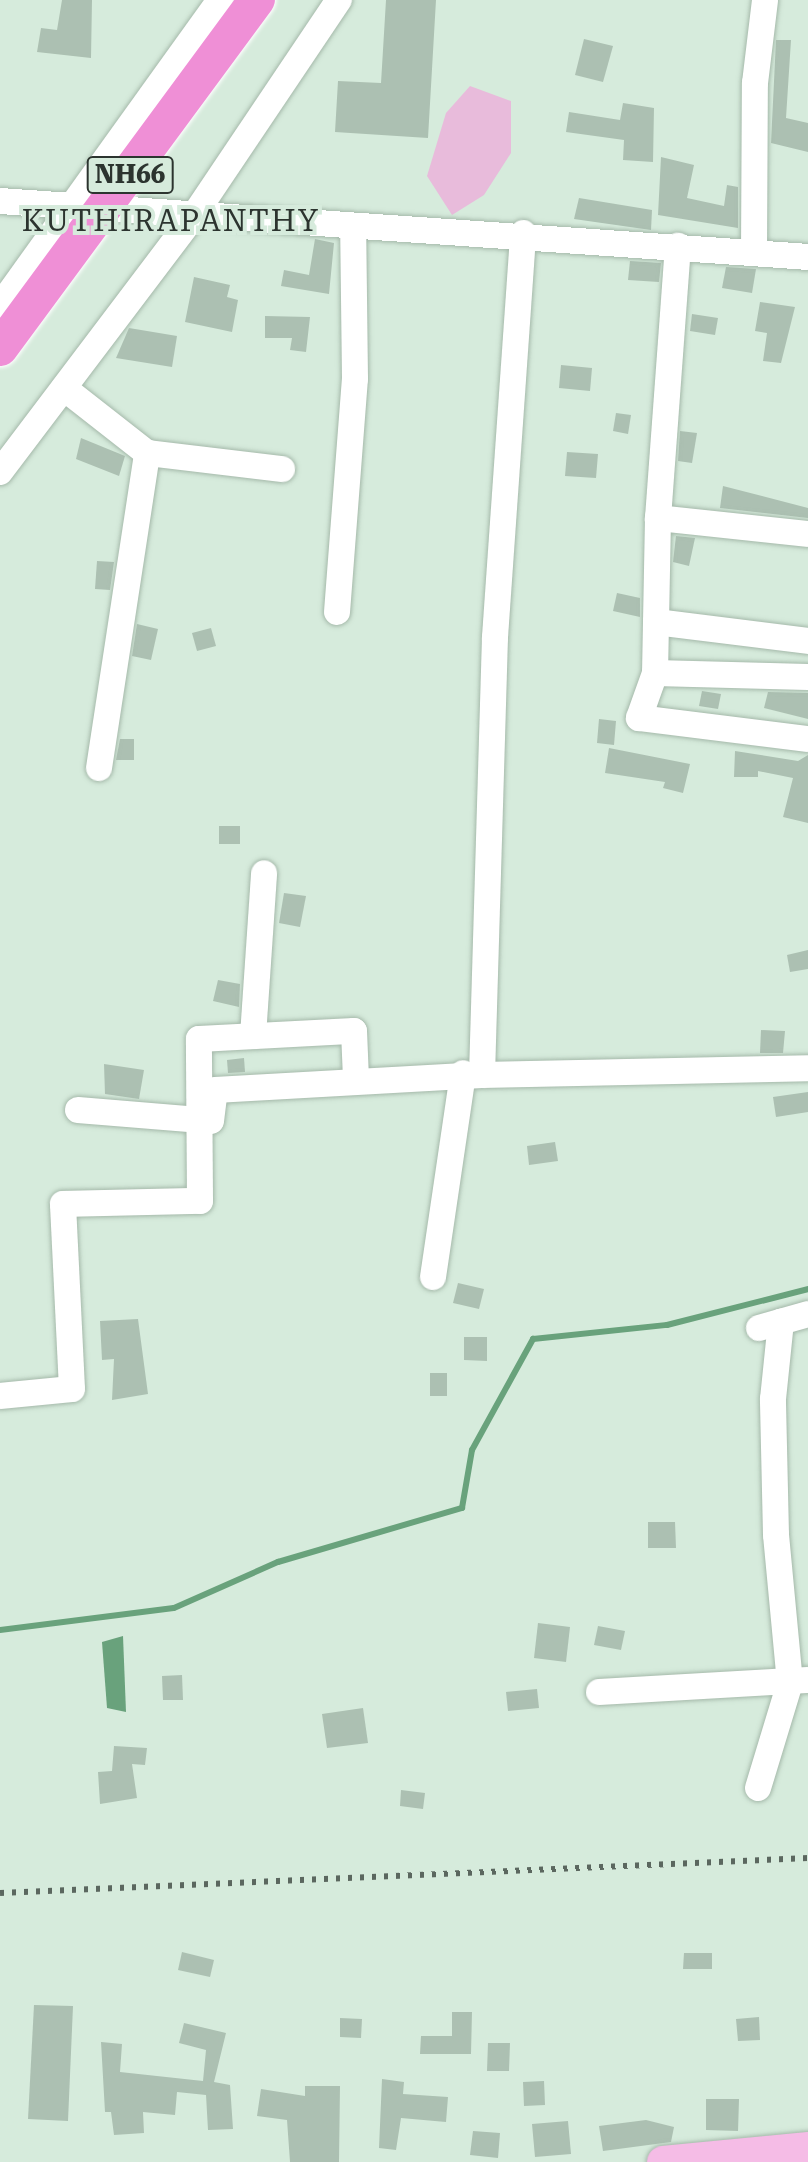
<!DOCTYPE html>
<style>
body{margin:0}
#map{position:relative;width:808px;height:2162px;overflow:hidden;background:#d6ebdc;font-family:"Roboto Serif",serif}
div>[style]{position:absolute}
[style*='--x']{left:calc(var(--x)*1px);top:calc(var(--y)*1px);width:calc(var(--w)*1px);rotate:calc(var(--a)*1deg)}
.green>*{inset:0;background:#e8bbdb}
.water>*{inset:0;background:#69a27c}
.stream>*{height:6px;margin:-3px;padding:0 3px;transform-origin:3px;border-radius:3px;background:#69a27c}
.building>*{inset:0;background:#acc0b2}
.roads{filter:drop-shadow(0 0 2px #a5b9aa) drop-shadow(0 0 2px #a5b9aa)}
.minor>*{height:26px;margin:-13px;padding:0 13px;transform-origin:13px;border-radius:13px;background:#fff}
.major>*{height:32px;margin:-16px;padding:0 16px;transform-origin:16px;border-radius:16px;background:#f5bce6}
.rail>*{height:6px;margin-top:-3px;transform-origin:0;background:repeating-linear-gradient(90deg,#5b675f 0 4px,transparent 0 12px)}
.bridges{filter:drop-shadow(0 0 2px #fff) drop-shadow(0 0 2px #fff)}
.highway-bridge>*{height:36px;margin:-18px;padding:0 18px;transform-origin:18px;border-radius:18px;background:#ef8fd6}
span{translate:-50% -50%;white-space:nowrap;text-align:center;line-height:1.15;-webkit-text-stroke:8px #d6ebdc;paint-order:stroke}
.shield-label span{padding:2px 6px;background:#d6ebdc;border:2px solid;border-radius:6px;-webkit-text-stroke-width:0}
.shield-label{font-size:26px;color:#2c342f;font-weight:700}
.neighbourhood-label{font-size:30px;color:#2c342f;letter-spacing:2px}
</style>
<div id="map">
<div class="green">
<div style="clip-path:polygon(470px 86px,511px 101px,511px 153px,484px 195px,452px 215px,427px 176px,446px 113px)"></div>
</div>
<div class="water">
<div style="clip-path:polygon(123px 1636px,126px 1712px,107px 1708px,102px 1642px)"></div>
</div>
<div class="stream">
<div style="--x:0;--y:1630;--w:175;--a:-7.2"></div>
<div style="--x:174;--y:1608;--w:114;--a:-23.9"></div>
<div style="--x:278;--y:1562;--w:192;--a:-16.4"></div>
<div style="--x:462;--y:1508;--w:59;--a:-80.2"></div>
<div style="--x:472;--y:1450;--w:127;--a:-61.2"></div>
<div style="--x:533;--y:1339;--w:135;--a:-6"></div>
<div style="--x:667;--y:1325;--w:146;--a:-14.3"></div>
</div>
<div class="building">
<div style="clip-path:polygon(62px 0,92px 0,91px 58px,37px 52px,41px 28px,57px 30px)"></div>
<div style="clip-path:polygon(386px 0,436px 0,428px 138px,335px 132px,338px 81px,381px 83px)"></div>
<div style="clip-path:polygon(584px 39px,613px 46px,603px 82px,575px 75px)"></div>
<div style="clip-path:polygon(776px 40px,791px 40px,786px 118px,808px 123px,808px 152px,771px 143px)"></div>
<div style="clip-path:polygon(623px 103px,654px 108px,653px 162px,623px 160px,624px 140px,566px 132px,569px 112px,620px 120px)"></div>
<div style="clip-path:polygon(661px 157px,694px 165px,687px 198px,724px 206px,727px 185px,738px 187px,738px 228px,658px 215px)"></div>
<div style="clip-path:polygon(579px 198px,652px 210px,651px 230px,574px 219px)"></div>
<div style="clip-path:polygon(315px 239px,334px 243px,329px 294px,281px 286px,284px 270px,309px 275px)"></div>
<div style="clip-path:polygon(630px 261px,661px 263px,659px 282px,628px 280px)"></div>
<div style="clip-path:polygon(726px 267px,756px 269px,752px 293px,722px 288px)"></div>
<div style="clip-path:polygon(194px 277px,230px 285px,227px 297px,238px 300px,232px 332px,185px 322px)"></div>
<div style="clip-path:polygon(760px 302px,795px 307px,781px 363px,763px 361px,767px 333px,755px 331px)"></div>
<div style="clip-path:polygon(692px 314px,718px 318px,715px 335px,690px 331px)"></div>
<div style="clip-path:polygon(265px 316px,310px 317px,306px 352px,290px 350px,292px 338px,265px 338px)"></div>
<div style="clip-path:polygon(129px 328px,177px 336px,172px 367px,116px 358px)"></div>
<div style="clip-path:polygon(561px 365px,592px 368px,590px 391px,559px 388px)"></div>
<div style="clip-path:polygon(616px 413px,631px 415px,628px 434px,613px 431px)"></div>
<div style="clip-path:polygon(680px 431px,697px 433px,692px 463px,678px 461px)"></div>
<div style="clip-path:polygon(81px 438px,125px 456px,119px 476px,76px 459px)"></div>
<div style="clip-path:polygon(567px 452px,598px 454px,596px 478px,565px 476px)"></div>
<div style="clip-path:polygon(723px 486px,808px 508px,808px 518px,720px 508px)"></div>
<div style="clip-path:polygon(676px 536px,695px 538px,689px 566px,673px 562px)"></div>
<div style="clip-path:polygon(97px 561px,114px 562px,110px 590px,95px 589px)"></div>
<div style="clip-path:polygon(617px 593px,640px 598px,640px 617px,613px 611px)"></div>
<div style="clip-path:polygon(137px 624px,158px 629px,151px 660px,132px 656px)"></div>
<div style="clip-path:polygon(211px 628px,216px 646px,197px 651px,192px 633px)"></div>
<div style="clip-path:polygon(702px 691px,721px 694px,718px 709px,699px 706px)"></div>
<div style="clip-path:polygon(768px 692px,808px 693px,808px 719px,764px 708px)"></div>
<div style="clip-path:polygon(599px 719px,616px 721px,614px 745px,597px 743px)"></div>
<div style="clip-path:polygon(120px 739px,134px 739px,134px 760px,116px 760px)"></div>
<div style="clip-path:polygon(609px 748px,690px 764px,683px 793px,663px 788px,665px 782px,605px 773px)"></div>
<div style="clip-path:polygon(735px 751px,798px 761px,808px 755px,808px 823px,783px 817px,793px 778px,758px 771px,758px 777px,734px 777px)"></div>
<div style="clip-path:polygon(219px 826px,240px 826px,240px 844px,219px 844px)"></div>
<div style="clip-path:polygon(284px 893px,306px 896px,300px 927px,279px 923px)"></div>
<div style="clip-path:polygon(808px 950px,808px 969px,790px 972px,787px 955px)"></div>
<div style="clip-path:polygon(218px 980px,240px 984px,239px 1007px,213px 1001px)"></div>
<div style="clip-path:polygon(761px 1030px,785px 1031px,783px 1053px,760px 1053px)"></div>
<div style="clip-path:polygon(244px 1058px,245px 1072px,228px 1073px,227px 1060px)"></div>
<div style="clip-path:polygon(104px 1064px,144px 1070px,139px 1099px,105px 1094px)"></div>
<div style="clip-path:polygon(808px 1092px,808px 1112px,776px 1117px,773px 1097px)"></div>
<div style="clip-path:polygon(555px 1142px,558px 1161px,529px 1165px,527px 1146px)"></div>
<div style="clip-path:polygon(458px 1283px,484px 1289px,479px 1309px,453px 1303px)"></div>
<div style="clip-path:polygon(138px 1319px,148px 1394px,112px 1400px,114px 1359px,102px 1360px,100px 1321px)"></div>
<div style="clip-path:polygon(464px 1337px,487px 1337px,487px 1361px,464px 1360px)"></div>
<div style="clip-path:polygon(430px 1373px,447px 1373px,447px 1396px,430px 1396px)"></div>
<div style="clip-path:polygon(648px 1522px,675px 1522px,676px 1548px,648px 1548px)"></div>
<div style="clip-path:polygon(538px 1623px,570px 1627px,566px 1662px,534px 1658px)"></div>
<div style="clip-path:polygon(598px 1626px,625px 1631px,621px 1650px,594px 1645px)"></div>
<div style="clip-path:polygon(182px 1675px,183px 1700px,163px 1700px,162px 1676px)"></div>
<div style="clip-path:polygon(537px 1689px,539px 1708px,508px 1711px,506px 1692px)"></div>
<div style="clip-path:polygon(363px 1708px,368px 1743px,327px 1748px,322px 1714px)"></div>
<div style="clip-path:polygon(114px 1746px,147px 1748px,145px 1765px,132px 1764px,137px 1798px,100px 1804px,98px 1772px,112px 1771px)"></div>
<div style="clip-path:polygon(401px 1790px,425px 1793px,423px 1809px,400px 1806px)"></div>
<div style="clip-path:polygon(182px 1952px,214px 1960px,210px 1977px,178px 1970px)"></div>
<div style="clip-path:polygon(684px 1953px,712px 1953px,712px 1969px,683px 1969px)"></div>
<div style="clip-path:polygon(34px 2005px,73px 2006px,68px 2121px,28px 2119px)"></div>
<div style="clip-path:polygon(452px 2012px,472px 2012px,471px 2054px,420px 2054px,421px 2036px,452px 2036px)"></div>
<div style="clip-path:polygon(759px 2017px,760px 2040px,738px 2041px,736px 2019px)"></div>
<div style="clip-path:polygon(340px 2018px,362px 2019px,361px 2038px,340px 2037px)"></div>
<div style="clip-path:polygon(184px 2023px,226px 2033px,214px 2082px,230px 2085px,233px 2129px,208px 2130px,206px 2095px,177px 2092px,175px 2115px,143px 2112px,144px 2133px,114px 2135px,111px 2112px,105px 2112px,101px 2042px,122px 2044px,120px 2072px,203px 2081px,206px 2050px,179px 2043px)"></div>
<div style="clip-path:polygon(488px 2043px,510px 2043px,509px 2071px,487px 2071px)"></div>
<div style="clip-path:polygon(382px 2079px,404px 2082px,403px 2094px,448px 2097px,446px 2122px,401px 2118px,396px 2150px,379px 2148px)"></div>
<div style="clip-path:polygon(544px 2081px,545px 2105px,524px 2106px,523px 2082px)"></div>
<div style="clip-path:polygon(305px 2086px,340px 2086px,339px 2162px,290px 2162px,287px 2120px,257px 2116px,261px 2089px,305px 2096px)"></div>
<div style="clip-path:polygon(706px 2099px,739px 2099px,738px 2131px,706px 2130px)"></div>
<div style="clip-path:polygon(646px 2120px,674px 2127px,671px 2142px,603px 2151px,599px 2126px)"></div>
<div style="clip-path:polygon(568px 2121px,571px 2154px,535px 2157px,532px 2124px)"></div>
<div style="clip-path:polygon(473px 2131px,500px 2133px,498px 2158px,470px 2155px)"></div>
</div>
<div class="roads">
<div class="minor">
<div style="--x:0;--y:201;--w:810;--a:3.96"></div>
<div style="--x:754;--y:253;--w:170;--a:-89.7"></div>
<div style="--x:755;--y:83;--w:84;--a:-83.1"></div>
<div style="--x:0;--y:306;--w:377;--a:-54.3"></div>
<div style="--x:64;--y:388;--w:105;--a:38.1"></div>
<div style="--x:0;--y:472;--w:323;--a:-52.9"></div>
<div style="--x:195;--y:214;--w:258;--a:-56.1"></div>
<div style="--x:658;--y:518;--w:273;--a:-85.8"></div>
<div style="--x:808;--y:534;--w:151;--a:-173.9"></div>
<div style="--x:658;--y:518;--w:155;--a:91.1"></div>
<div style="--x:655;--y:673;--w:48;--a:109.6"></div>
<div style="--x:639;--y:718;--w:170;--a:7.1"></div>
<div style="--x:337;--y:612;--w:234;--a:-85.6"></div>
<div style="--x:355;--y:379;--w:153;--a:-90.7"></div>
<div style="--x:656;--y:622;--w:153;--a:7.1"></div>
<div style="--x:655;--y:673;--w:153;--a:1.5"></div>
<div style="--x:99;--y:768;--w:319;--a:-81.3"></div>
<div style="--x:147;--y:453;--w:136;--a:6.8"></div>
<div style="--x:253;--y:1036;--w:163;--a:-86.1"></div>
<div style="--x:482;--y:1075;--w:326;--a:-1.2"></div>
<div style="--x:78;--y:1110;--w:133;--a:4.7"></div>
<div style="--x:211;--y:1121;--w:31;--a:-83"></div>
<div style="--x:215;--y:1090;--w:267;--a:-3.2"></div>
<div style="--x:482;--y:1075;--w:438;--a:-88.3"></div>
<div style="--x:495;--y:637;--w:405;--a:-86"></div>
<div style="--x:433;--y:1277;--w:206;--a:-81.6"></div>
<div style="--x:759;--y:1328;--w:51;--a:-15.9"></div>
<div style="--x:0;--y:1396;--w:72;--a:-5.6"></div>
<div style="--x:72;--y:1389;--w:185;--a:-92.8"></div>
<div style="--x:63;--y:1204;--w:137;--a:-1.3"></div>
<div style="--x:200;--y:1201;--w:162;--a:-90.4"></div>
<div style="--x:199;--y:1039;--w:155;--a:-3"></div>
<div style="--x:354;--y:1031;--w:47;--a:87.6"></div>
<div style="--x:599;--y:1692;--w:209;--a:-3.3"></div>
<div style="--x:758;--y:1788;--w:110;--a:-73.1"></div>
<div style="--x:790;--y:1683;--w:149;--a:-95.4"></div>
<div style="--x:776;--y:1535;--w:136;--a:-91.3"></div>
<div style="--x:773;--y:1399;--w:78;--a:-84.1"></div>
</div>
<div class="major">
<div style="--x:663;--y:2162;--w:146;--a:-5.5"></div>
</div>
</div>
<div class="rail">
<div style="--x:0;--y:1893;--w:809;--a:-2.48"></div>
</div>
<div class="bridges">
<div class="highway-bridge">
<div style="--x:0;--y:348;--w:433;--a:-53.6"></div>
</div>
</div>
<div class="shield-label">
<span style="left:130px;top:175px">NH66</span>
</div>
<div class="neighbourhood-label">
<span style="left:171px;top:221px">KUTHIRAPANTHY</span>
</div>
</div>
